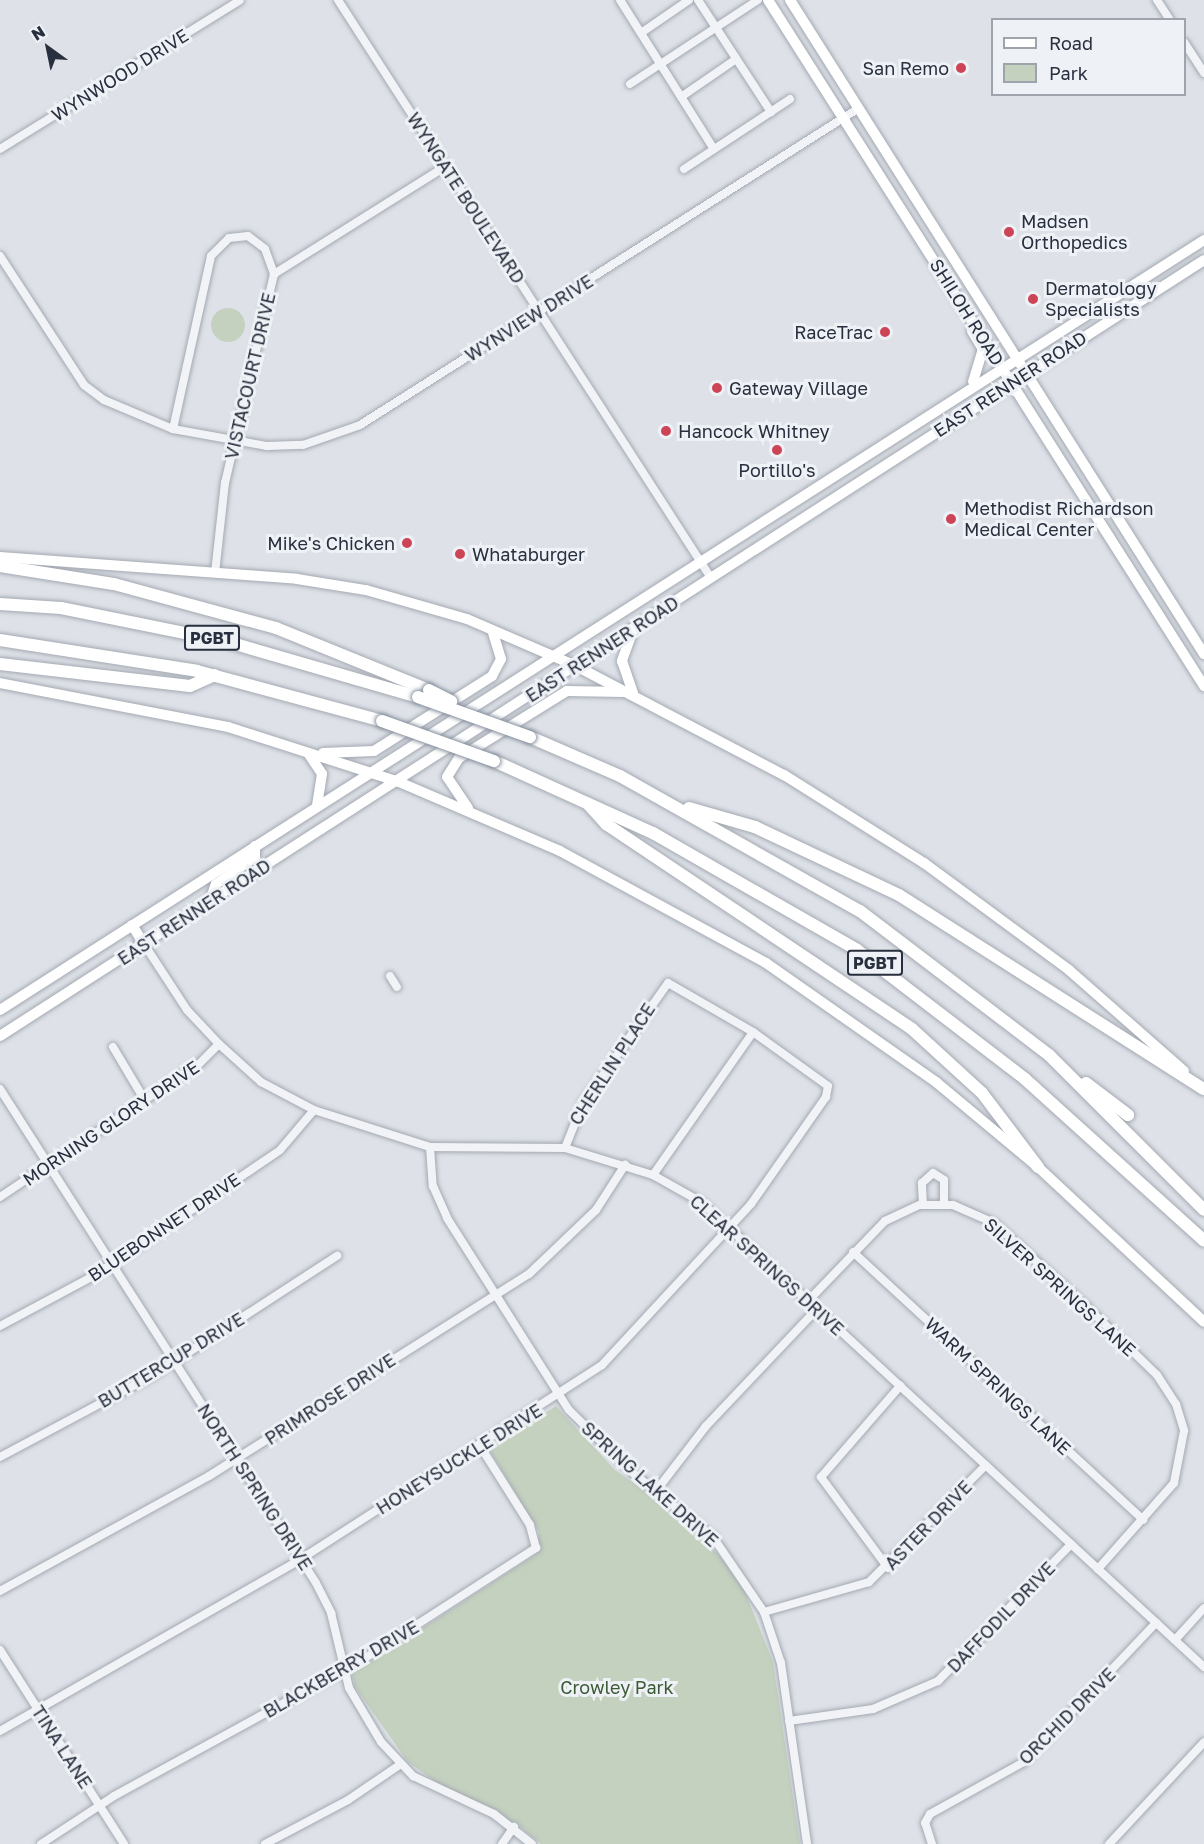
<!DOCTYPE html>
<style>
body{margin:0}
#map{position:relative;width:1204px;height:1844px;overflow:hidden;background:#dee2e8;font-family:"Golos Text",sans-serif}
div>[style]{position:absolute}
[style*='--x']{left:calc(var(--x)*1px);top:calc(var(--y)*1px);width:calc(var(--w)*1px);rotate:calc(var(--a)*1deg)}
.green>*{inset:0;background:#c4d1bf}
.round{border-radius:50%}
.roads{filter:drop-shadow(0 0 2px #a4a9b2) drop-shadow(0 0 2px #a4a9b2)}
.minor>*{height:8px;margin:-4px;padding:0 4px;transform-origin:4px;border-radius:4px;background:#f1f3f6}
.major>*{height:10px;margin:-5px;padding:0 5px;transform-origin:5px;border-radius:5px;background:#fff}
.highway>*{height:12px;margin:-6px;padding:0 6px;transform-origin:6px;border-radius:6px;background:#fff}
.bridges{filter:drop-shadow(0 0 2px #868f9e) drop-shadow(0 0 2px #868f9e)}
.highway-bridge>*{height:12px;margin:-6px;padding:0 6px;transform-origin:6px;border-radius:6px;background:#fff}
.dots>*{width:16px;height:16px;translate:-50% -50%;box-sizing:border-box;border:3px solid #eef1f5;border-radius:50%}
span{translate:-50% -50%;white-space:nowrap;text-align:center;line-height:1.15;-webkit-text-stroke:6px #eef1f5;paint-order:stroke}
.shield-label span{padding:2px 4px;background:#eef1f5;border:2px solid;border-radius:4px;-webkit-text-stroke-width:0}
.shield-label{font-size:16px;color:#282f3e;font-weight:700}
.poi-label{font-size:18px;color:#282f3e}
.right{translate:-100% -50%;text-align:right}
.left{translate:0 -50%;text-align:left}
.street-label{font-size:18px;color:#282f3e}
.park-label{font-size:18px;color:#3b5a35}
.legend{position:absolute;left:991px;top:18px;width:195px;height:78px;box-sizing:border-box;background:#eef1f5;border:2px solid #9fa3ac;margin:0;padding:8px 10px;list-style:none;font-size:18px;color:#282f3e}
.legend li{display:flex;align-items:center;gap:12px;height:30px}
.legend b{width:30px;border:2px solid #9fa3ac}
.north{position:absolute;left:18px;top:18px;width:60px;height:60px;-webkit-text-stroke:4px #eef1f5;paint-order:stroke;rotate:327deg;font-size:16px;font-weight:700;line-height:24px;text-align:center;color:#282f3e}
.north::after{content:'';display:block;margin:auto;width:21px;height:27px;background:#282f3e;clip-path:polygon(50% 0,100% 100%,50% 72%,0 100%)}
</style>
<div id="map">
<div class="green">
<div class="round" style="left:211px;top:308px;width:34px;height:34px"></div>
<div style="clip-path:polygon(556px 1406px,615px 1470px,693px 1525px,741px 1582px,773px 1662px,800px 1844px,541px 1844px,517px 1824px,449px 1791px,408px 1762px,355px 1687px,352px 1674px,538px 1553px,539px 1532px,489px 1449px)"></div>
</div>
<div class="roads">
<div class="minor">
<div style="--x:338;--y:0;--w:688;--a:57.16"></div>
<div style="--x:620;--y:0;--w:176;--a:57.8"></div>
<div style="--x:698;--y:0;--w:134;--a:56.9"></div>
<div style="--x:1157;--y:0;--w:24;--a:57"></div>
<div style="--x:641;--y:33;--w:58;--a:-34.5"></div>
<div style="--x:1184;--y:42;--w:37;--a:57"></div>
<div style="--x:630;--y:84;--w:153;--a:-33.3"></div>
<div style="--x:681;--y:97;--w:67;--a:-34.6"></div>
<div style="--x:0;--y:149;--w:282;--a:-31.8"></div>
<div style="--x:684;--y:169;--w:127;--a:-33.4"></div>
<div style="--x:0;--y:256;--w:154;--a:56.9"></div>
<div style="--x:84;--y:385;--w:25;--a:37"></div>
<div style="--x:104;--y:400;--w:75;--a:22.8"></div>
<div style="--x:173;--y:429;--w:96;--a:10.3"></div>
<div style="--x:267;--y:446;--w:36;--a:-2"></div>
<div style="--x:303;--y:445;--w:60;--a:-19.3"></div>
<div style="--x:360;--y:425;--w:591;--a:-32.43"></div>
<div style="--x:173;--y:429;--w:177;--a:-77.6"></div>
<div style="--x:211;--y:256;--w:25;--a:-45"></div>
<div style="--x:229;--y:238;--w:19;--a:-6"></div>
<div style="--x:248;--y:236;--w:21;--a:37"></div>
<div style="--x:265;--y:249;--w:27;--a:70"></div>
<div style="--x:215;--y:573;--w:91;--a:-83.7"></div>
<div style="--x:225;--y:483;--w:215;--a:-76.8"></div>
<div style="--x:274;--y:274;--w:203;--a:-32.1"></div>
<div style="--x:144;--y:944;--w:79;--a:56.9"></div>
<div style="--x:187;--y:1010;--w:47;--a:46.7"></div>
<div style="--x:219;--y:1044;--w:57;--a:42.1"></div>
<div style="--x:261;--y:1082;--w:60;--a:27.8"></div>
<div style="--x:314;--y:1110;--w:122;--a:17.7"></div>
<div style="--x:430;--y:1147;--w:135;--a:0.4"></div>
<div style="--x:565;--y:1148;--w:92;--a:17.1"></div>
<div style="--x:653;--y:1175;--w:55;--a:29.4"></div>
<div style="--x:701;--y:1202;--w:685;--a:42.75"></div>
<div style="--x:390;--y:976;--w:13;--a:58"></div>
<div style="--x:113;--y:1047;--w:61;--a:59.2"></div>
<div style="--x:0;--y:1089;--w:586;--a:57.39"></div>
<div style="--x:316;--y:1583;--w:34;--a:63"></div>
<div style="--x:331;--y:1613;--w:77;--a:76.5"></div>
<div style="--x:349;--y:1688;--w:63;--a:59.3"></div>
<div style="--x:381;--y:1742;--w:47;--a:46.7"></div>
<div style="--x:413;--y:1776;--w:89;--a:25.1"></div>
<div style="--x:494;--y:1814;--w:48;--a:38.3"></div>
<div style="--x:430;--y:1147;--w:39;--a:86"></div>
<div style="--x:433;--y:1186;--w:35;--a:66"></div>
<div style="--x:447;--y:1218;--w:227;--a:57.6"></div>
<div style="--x:569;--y:1410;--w:90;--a:44.5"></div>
<div style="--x:633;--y:1473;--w:102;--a:38.7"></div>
<div style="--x:713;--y:1537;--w:91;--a:55.8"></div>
<div style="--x:764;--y:1612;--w:54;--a:71.6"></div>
<div style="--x:781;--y:1663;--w:183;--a:81.8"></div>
<div style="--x:653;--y:1175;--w:174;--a:-55"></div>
<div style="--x:0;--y:1197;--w:239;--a:-33.8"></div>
<div style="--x:199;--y:1064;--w:28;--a:-45"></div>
<div style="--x:923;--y:1205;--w:22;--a:-93"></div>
<div style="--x:922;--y:1183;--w:15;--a:-42"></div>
<div style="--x:933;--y:1173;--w:13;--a:32"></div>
<div style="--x:944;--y:1180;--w:25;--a:90"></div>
<div style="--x:853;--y:1252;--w:395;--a:42.7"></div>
<div style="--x:808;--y:1301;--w:111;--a:-46.1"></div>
<div style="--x:885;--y:1221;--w:38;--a:-25"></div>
<div style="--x:920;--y:1205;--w:33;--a:0"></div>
<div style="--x:953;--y:1205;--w:45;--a:23.7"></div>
<div style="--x:994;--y:1223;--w:127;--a:42.1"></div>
<div style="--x:1088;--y:1308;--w:96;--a:44.2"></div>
<div style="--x:1157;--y:1375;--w:35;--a:57"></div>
<div style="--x:1176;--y:1404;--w:28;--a:73"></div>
<div style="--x:1184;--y:1431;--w:53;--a:100.9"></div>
<div style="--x:1174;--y:1483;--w:115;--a:131.5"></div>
<div style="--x:0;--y:1326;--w:108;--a:-28.2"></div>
<div style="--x:95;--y:1275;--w:223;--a:-34"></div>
<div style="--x:280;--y:1150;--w:52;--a:-49.6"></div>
<div style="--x:0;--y:1457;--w:172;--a:-28.1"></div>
<div style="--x:152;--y:1376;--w:221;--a:-33"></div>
<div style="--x:656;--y:1491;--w:82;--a:-52.4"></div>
<div style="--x:706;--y:1426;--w:161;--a:-46.5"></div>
<div style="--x:888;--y:1568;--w:113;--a:-126.4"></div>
<div style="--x:821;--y:1477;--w:121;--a:-49"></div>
<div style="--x:0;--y:1591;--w:239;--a:-28.8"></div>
<div style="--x:209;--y:1476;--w:378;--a:-32.3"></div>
<div style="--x:529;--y:1274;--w:93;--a:-43.7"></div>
<div style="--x:596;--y:1210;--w:54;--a:-57.2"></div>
<div style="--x:764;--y:1612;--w:109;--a:-15.9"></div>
<div style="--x:869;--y:1582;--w:165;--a:-45"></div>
<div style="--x:1175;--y:1640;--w:43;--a:-47.8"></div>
<div style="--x:0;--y:1650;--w:230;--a:57.4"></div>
<div style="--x:789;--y:1721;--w:85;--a:-8.1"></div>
<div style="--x:873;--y:1709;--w:71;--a:-23.3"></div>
<div style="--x:938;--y:1681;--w:191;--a:-45.8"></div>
<div style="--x:0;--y:1731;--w:347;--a:-29.7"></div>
<div style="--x:301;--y:1559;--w:358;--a:-32.8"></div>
<div style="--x:602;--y:1365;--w:219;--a:-47.2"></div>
<div style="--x:751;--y:1204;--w:131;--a:-55"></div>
<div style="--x:826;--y:1097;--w:11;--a:-80"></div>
<div style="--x:828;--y:1086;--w:92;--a:-144.2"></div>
<div style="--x:753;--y:1032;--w:98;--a:-150"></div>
<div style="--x:668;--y:983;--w:147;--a:125.3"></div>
<div style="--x:583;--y:1103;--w:48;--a:111.8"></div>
<div style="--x:41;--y:1844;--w:87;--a:-33.3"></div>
<div style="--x:114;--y:1796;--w:279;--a:-28.7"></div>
<div style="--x:359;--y:1662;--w:211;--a:-32.8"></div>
<div style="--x:536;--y:1548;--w:24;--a:-105"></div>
<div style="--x:530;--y:1525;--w:93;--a:-122.3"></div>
<div style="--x:265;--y:1844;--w:94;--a:-27.9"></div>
<div style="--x:348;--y:1800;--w:64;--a:-34.2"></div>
<div style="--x:502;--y:1844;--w:21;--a:-55"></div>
<div style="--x:932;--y:1844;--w:22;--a:-108"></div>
<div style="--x:925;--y:1823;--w:10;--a:-61"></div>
<div style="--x:930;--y:1814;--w:107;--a:-29"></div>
<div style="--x:1024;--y:1762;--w:192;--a:-46.5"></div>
<div style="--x:1109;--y:1844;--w:139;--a:-47"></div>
</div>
<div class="major">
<div style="--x:768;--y:0;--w:813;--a:57.56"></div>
<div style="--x:790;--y:0;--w:774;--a:57.67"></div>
<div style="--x:972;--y:331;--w:21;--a:59"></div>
<div style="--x:983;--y:349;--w:34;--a:107"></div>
<div style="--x:0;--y:557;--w:298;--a:4.2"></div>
<div style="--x:297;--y:579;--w:70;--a:9.1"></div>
<div style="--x:366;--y:590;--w:105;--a:16"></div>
<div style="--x:467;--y:619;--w:119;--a:23.3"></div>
<div style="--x:576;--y:666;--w:235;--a:27.7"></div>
<div style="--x:784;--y:775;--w:165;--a:32.2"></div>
<div style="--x:924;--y:863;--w:180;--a:36.4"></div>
<div style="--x:1069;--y:970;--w:153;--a:41.3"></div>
<div style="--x:632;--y:633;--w:30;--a:110"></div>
<div style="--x:622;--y:661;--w:34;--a:71"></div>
<div style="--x:0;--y:683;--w:232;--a:10.9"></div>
<div style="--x:228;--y:727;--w:180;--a:17.8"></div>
<div style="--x:399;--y:782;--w:175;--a:23.2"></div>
<div style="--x:560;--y:851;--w:234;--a:28.5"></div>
<div style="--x:766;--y:963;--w:208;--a:35"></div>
<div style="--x:936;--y:1082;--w:133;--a:39.8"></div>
<div style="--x:1038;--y:1167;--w:227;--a:43"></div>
<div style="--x:308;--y:753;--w:25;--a:56"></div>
<div style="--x:322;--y:774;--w:31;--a:99"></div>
<div style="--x:323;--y:753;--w:51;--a:-2.2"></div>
<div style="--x:374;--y:751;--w:140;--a:-32.4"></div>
<div style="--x:492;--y:676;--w:19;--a:-62"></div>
<div style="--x:501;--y:659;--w:30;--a:-107"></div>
<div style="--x:468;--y:808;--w:37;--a:-124"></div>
<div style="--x:447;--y:777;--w:22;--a:-58"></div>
<div style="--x:459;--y:758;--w:127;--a:-31.8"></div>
<div style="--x:567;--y:691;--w:57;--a:1"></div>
<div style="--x:210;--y:901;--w:18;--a:-71"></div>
<div style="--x:216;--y:884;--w:47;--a:-34.7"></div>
<div style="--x:255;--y:857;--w:11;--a:-90"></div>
<div style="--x:132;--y:925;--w:22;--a:58"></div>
<div style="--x:0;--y:1010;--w:1429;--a:-32.6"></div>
<div style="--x:0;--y:1036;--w:1432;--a:-32.8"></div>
</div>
<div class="highway">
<div style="--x:0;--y:566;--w:115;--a:9"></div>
<div style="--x:114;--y:584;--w:168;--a:15.2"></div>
<div style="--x:276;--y:628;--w:165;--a:22.1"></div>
<div style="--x:0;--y:604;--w:61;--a:3.8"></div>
<div style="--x:61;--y:608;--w:167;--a:11.4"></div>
<div style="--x:225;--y:641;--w:201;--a:16.2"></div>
<div style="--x:0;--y:640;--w:199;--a:8.9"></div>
<div style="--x:197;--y:671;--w:192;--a:15.1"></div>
<div style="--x:0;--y:664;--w:191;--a:6.6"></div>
<div style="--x:190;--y:686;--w:27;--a:-24"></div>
<div style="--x:530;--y:737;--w:98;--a:23.4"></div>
<div style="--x:620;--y:776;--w:275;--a:29.4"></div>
<div style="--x:860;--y:911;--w:238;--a:37.3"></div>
<div style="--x:1049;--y:1055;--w:219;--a:45"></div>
<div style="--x:494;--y:761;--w:175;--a:24.4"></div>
<div style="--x:653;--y:833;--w:235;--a:29.8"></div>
<div style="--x:857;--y:950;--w:212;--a:37.5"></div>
<div style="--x:1025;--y:1079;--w:241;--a:42.1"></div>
<div style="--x:588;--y:804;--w:27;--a:48"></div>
<div style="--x:606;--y:824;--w:368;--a:33.8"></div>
<div style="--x:912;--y:1029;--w:95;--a:42.4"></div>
<div style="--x:982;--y:1093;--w:93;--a:52.9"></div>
<div style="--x:689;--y:808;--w:69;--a:16.1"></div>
<div style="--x:755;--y:827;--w:159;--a:25.3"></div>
<div style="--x:899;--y:895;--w:361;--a:32.5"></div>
<div style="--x:1086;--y:1083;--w:53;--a:37.3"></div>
</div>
</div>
<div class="bridges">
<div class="highway-bridge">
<div style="--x:429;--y:690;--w:25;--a:27"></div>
<div style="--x:418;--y:697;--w:119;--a:19.7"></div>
<div style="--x:382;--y:721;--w:119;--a:19.7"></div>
</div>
</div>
<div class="dots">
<div style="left:961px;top:68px;background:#cc4456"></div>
<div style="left:1009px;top:232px;background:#cc4456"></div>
<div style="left:1033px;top:299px;background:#cc4456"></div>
<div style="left:885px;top:332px;background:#cc4456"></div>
<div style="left:717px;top:388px;background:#cc4456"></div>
<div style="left:666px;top:431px;background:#cc4456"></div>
<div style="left:777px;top:450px;background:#cc4456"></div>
<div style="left:951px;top:519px;background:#cc4456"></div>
<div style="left:407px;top:543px;background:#cc4456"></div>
<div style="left:460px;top:554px;background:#cc4456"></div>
</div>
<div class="shield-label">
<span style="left:212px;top:638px">PGBT</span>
<span style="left:875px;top:963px">PGBT</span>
</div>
<div class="poi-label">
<span class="right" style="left:949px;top:68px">San Remo</span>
<span class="left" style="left:1021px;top:232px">Madsen<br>Orthopedics</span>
<span class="left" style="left:1045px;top:299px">Dermatology<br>Specialists</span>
<span class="right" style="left:873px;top:332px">RaceTrac</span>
<span class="left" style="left:729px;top:388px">Gateway Village</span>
<span class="left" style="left:678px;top:431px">Hancock Whitney</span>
<span style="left:777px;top:470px">Portillo's</span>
<span class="left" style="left:964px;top:519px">Methodist Richardson<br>Medical Center</span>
<span class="right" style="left:395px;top:543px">Mike's Chicken</span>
<span class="left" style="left:472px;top:554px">Whataburger</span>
</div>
<div class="street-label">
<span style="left:120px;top:75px;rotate:-32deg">WYNWOOD DRIVE</span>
<span style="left:466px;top:198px;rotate:57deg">WYNGATE BOULEVARD</span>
<span style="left:967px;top:312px;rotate:58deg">SHILOH ROAD</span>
<span style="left:529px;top:318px;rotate:-32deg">WYNVIEW DRIVE</span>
<span style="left:250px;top:376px;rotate:-77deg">VISTACOURT DRIVE</span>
<span style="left:1010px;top:384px;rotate:-33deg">EAST RENNER ROAD</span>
<span style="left:602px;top:649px;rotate:-33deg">EAST RENNER ROAD</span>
<span style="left:194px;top:912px;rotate:-33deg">EAST RENNER ROAD</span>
<span style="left:612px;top:1064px;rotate:-57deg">CHERLIN PLACE</span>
<span style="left:111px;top:1123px;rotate:-34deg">MORNING GLORY DRIVE</span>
<span style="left:164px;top:1227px;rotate:-34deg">BLUEBONNET DRIVE</span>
<span style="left:767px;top:1265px;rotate:42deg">CLEAR SPRINGS DRIVE</span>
<span style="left:1060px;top:1287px;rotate:42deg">SILVER SPRINGS LANE</span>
<span style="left:171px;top:1360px;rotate:-31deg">BUTTERCUP DRIVE</span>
<span style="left:998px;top:1386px;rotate:43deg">WARM SPRINGS LANE</span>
<span style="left:330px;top:1399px;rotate:-33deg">PRIMROSE DRIVE</span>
<span style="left:459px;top:1459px;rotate:-32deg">HONEYSUCKLE DRIVE</span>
<span style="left:650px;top:1484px;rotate:42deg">SPRING LAKE DRIVE</span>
<span style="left:255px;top:1487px;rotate:57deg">NORTH SPRING DRIVE</span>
<span style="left:928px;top:1525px;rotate:-46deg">ASTER DRIVE</span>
<span style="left:1001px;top:1617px;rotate:-46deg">DAFFODIL DRIVE</span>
<span style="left:341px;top:1669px;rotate:-30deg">BLACKBERRY DRIVE</span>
<span style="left:1067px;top:1716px;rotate:-45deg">ORCHID DRIVE</span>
<span style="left:62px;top:1747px;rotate:57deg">TINA LANE</span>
</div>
<div class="park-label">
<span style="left:617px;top:1687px">Crowley Park</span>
</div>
<ul class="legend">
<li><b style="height:8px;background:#fff"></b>Road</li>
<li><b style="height:16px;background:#c4d1bf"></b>Park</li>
</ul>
<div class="north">N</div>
</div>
